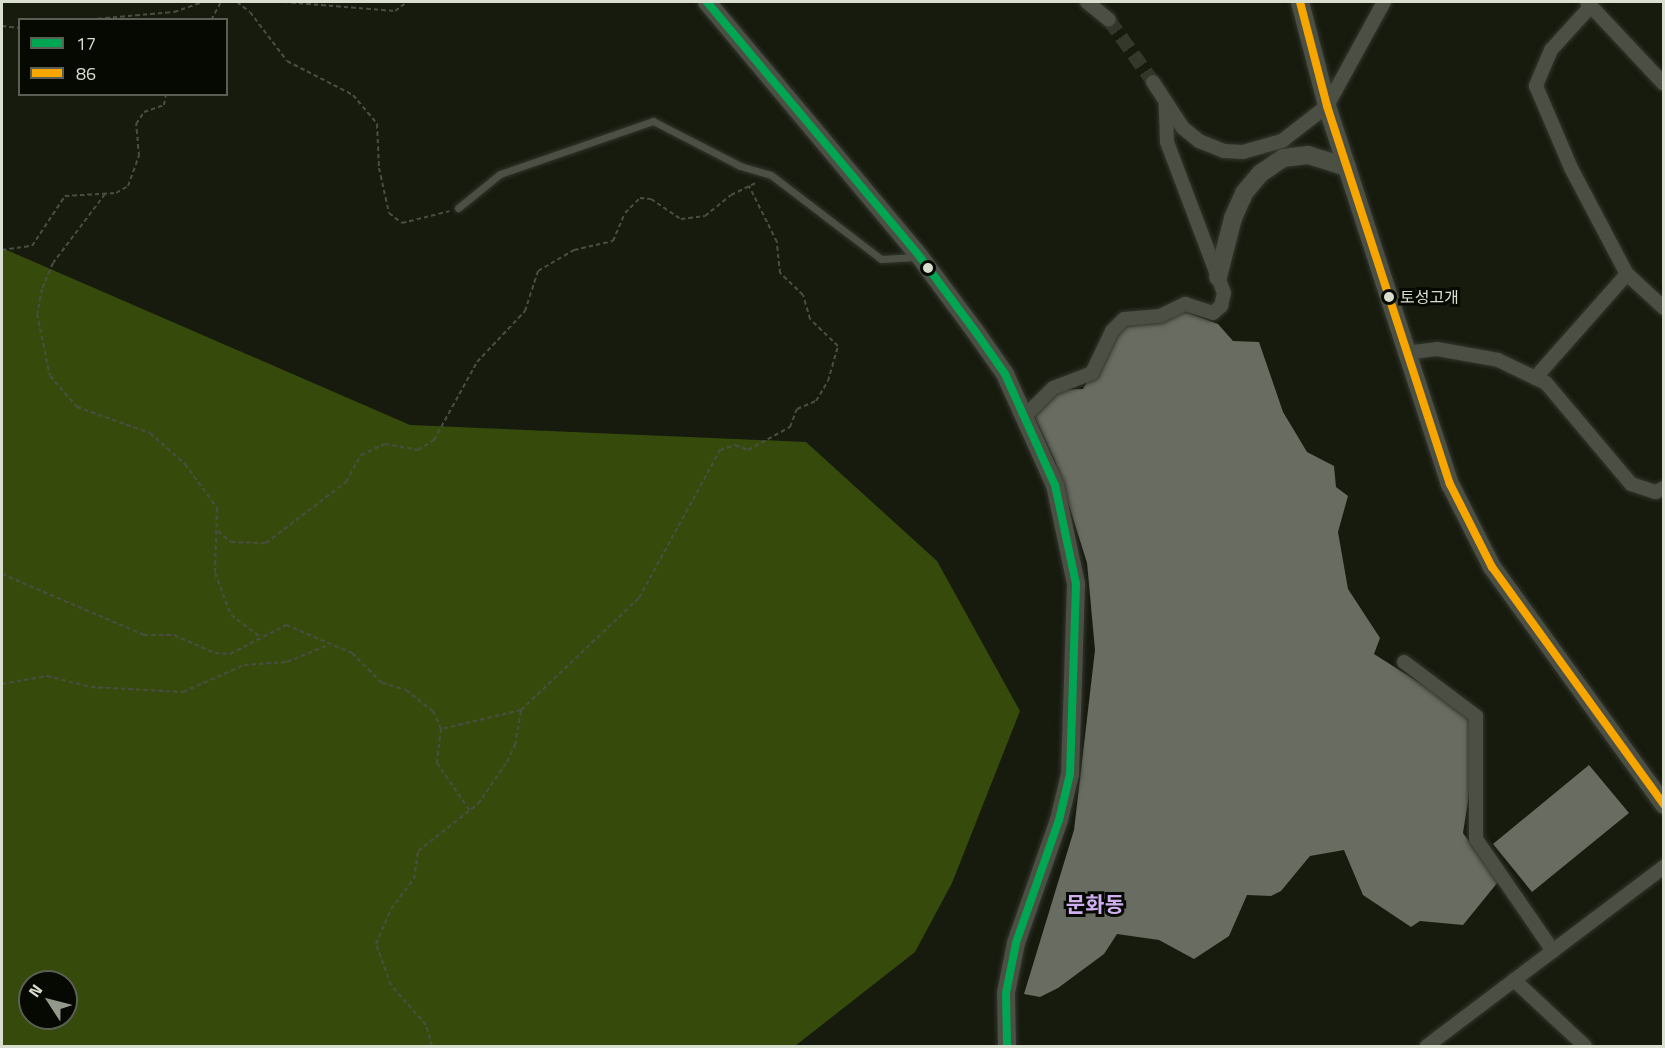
<!DOCTYPE html>
<meta charset="utf-8">
<style>
body{margin:0}
#map{position:relative;width:1665px;height:1048px;overflow:hidden;background:#171b0e;font-family:"Titillium Web","Noto Sans KR",sans-serif}
div>[style]{position:absolute}
[style*='--x']{left:calc(var(--x)*1px);top:calc(var(--y)*1px);width:calc(var(--w)*1px);rotate:calc(var(--a)*1deg)}
.forest>*{inset:0;background:#364b0b}
.building>*{inset:0;background:#686c61}
.minor-tunnel>*{height:14px;margin-top:-7px;transform-origin:0;background:repeating-linear-gradient(90deg,#34382b 0 14px,transparent 0 21px)}
.path>*{height:2px;margin-top:-1px;transform-origin:0;background:repeating-linear-gradient(90deg,#4a4d43 0 4.5px,transparent 0 7.5px)}
.roads{filter:drop-shadow(0 0 2px #32352c) drop-shadow(0 0 2px #32352c)}
.service>*{height:7px;margin:-3.5px;padding:0 3.5px;transform-origin:3.5px;border-radius:3.5px;background:#4b4f44}
.minor>*{height:14px;margin:-7px;padding:0 7px;transform-origin:7px;border-radius:7px;background:#4b4f44}
.tertiary>*{height:18px;margin:-9px;padding:0 9px;transform-origin:9px;border-radius:9px;background:#4b4f44}
.bus-1>*{height:8px;margin:-4px;padding:0 4px;transform-origin:4px;border-radius:4px;background:#00a651}
.bus-2>*{height:8px;margin:-4px;padding:0 4px;transform-origin:4px;border-radius:4px;background:#f7a600}
.dots>*{width:16px;height:16px;translate:-50% -50%;box-sizing:border-box;border:3px solid #060902;border-radius:50%}
span{translate:-50% -50%;white-space:nowrap;text-align:center;line-height:1.15;-webkit-text-stroke:6px #060902;paint-order:stroke}
.bus-label{font-size:16px;color:#d8dfcf}
.left{translate:0 -50%;text-align:left}
.quarter-label{font-size:21px;color:#d0aff2;font-weight:700}
.frame{position:absolute;inset:0;border:3px solid #d8dfcf;pointer-events:none}
.legend{position:absolute;left:18px;top:18px;width:210px;height:78px;box-sizing:border-box;background:#060902;border:2px solid #5a5f54;margin:0;padding:8px 10px;list-style:none;font-size:18px;color:#d8dfcf}
.legend li{display:flex;align-items:center;gap:12px;height:30px}
.legend b{width:30px;border:2px solid #5a5f54}
.north{position:absolute;left:18px;top:970px;width:60px;height:60px;box-sizing:border-box;background:#060902;border:2px solid #5a5f54;border-radius:50%;rotate:306deg;font-size:16px;font-weight:700;line-height:24px;text-align:center;color:#d8dfcf}
.north::after{content:'';display:block;margin:auto;width:21px;height:27px;background:#949a8b;clip-path:polygon(50% 0,100% 100%,50% 72%,0 100%)}
</style>
<div id="map">
<div class="forest">
<div style="clip-path:polygon(evenodd,2px 248px,410px 425px,806px 442px,937px 561px,1020px 711px,952px 883px,915px 952px,795px 1046px,2px 1046px,2px 248px,30px 982px,66px 982px,66px 1018px,30px 1018px,30px 982px)"></div>
</div>
<div class="building">
<div style="clip-path:polygon(1175px 308px,1218px 324px,1233px 341px,1259px 342px,1283px 412px,1307px 452px,1334px 466px,1336px 487px,1348px 496px,1338px 532px,1348px 589px,1380px 638px,1374px 654px,1464px 711px,1474px 724px,1474px 764px,1463px 833px,1498px 882px,1463px 925px,1420px 921px,1411px 927px,1363px 895px,1344px 850px,1310px 856px,1281px 891px,1271px 896px,1247px 895px,1229px 936px,1194px 959px,1159px 940px,1117px 934px,1104px 954px,1058px 988px,1040px 997px,1024px 994px,1074px 830px,1095px 650px,1087px 563px,1055px 461px,1033px 413px,1058px 390px,1083px 389px,1119px 326px)"></div>
<div style="clip-path:polygon(1589px 765px,1629px 813px,1532px 892px,1493px 844px)"></div>
</div>
<div class="minor-tunnel">
<div style="--x:1109;--y:20;--w:76;--a:54.6"></div>
</div>
<div class="path">
<div style="--x:237;--y:2;--w:16;--a:38"></div>
<div style="--x:250;--y:12;--w:61;--a:52.9"></div>
<div style="--x:287;--y:61;--w:74;--a:27.3"></div>
<div style="--x:353;--y:95;--w:38;--a:50"></div>
<div style="--x:377;--y:124;--w:44;--a:87.4"></div>
<div style="--x:379;--y:168;--w:46;--a:77.5"></div>
<div style="--x:389;--y:213;--w:16;--a:38"></div>
<div style="--x:402;--y:223;--w:49;--a:-14"></div>
<div style="--x:284;--y:2;--w:111;--a:4.6"></div>
<div style="--x:395;--y:11;--w:15;--a:-37"></div>
<div style="--x:83;--y:20;--w:91;--a:-5"></div>
<div style="--x:174;--y:12;--w:31;--a:-19"></div>
<div style="--x:211;--y:20;--w:21;--a:-61"></div>
<div style="--x:2;--y:26;--w:18;--a:6"></div>
<div style="--x:105;--y:194;--w:86;--a:127"></div>
<div style="--x:53;--y:263;--w:28;--a:113"></div>
<div style="--x:42;--y:289;--w:25;--a:101"></div>
<div style="--x:37;--y:314;--w:63;--a:78.2"></div>
<div style="--x:50;--y:376;--w:41;--a:48.9"></div>
<div style="--x:77;--y:407;--w:77;--a:19.6"></div>
<div style="--x:150;--y:433;--w:47;--a:41.5"></div>
<div style="--x:185;--y:464;--w:54;--a:54"></div>
<div style="--x:217;--y:508;--w:65;--a:91.8"></div>
<div style="--x:215;--y:573;--w:45;--a:69.1"></div>
<div style="--x:231;--y:615;--w:36;--a:37"></div>
<div style="--x:2;--y:250;--w:30;--a:-8"></div>
<div style="--x:32;--y:246;--w:60;--a:-56.6"></div>
<div style="--x:65;--y:196;--w:51;--a:-3.4"></div>
<div style="--x:116;--y:193;--w:14;--a:-30"></div>
<div style="--x:128;--y:186;--w:32;--a:-70"></div>
<div style="--x:139;--y:156;--w:32;--a:-95"></div>
<div style="--x:136;--y:124;--w:14;--a:-56"></div>
<div style="--x:144;--y:112;--w:21;--a:-19"></div>
<div style="--x:164;--y:105;--w:11;--a:-80"></div>
<div style="--x:218;--y:531;--w:17;--a:40"></div>
<div style="--x:231;--y:542;--w:35;--a:2"></div>
<div style="--x:266;--y:543;--w:101;--a:-37.3"></div>
<div style="--x:346;--y:482;--w:31;--a:-61"></div>
<div style="--x:361;--y:455;--w:26;--a:-25"></div>
<div style="--x:385;--y:444;--w:34;--a:10"></div>
<div style="--x:418;--y:450;--w:19;--a:-32"></div>
<div style="--x:434;--y:440;--w:89;--a:-61.1"></div>
<div style="--x:477;--y:362;--w:70;--a:-46.7"></div>
<div style="--x:525;--y:311;--w:42;--a:-72"></div>
<div style="--x:538;--y:271;--w:42;--a:-30.3"></div>
<div style="--x:574;--y:250;--w:40;--a:-13"></div>
<div style="--x:613;--y:241;--w:30;--a:-67"></div>
<div style="--x:625;--y:213;--w:21;--a:-45"></div>
<div style="--x:640;--y:198;--w:11;--a:5"></div>
<div style="--x:651;--y:199;--w:36;--a:34"></div>
<div style="--x:681;--y:219;--w:24;--a:-7"></div>
<div style="--x:705;--y:216;--w:33;--a:-39"></div>
<div style="--x:731;--y:195;--w:30;--a:-26"></div>
<div style="--x:2;--y:574;--w:155;--a:23.2"></div>
<div style="--x:144;--y:635;--w:30;--a:0"></div>
<div style="--x:174;--y:635;--w:45;--a:23.7"></div>
<div style="--x:215;--y:653;--w:15;--a:4"></div>
<div style="--x:230;--y:654;--w:63;--a:-27.4"></div>
<div style="--x:286;--y:625;--w:72;--a:23"></div>
<div style="--x:352;--y:653;--w:42;--a:45"></div>
<div style="--x:382;--y:683;--w:25;--a:16"></div>
<div style="--x:406;--y:690;--w:34;--a:38"></div>
<div style="--x:433;--y:711;--w:20;--a:66"></div>
<div style="--x:441;--y:729;--w:34;--a:97"></div>
<div style="--x:437;--y:763;--w:58;--a:55.5"></div>
<div style="--x:2;--y:684;--w:46;--a:-10.1"></div>
<div style="--x:47;--y:676;--w:45;--a:14"></div>
<div style="--x:91;--y:687;--w:92;--a:3.1"></div>
<div style="--x:183;--y:692;--w:67;--a:-23.9"></div>
<div style="--x:244;--y:665;--w:43;--a:-4"></div>
<div style="--x:287;--y:662;--w:44;--a:-22.5"></div>
<div style="--x:521;--y:710;--w:163;--a:-43.5"></div>
<div style="--x:639;--y:598;--w:169;--a:-61.3"></div>
<div style="--x:720;--y:450;--w:16;--a:-18"></div>
<div style="--x:735;--y:445;--w:14;--a:21"></div>
<div style="--x:748;--y:450;--w:48;--a:-28.7"></div>
<div style="--x:790;--y:427;--w:19;--a:-69"></div>
<div style="--x:797;--y:409;--w:21;--a:-23"></div>
<div style="--x:816;--y:401;--w:23;--a:-59"></div>
<div style="--x:828;--y:381;--w:36;--a:-74"></div>
<div style="--x:838;--y:346;--w:39;--a:-136"></div>
<div style="--x:810;--y:319;--w:25;--a:-106"></div>
<div style="--x:803;--y:295;--w:32;--a:-136"></div>
<div style="--x:780;--y:273;--w:31;--a:-96"></div>
<div style="--x:777;--y:242;--w:63;--a:-116.6"></div>
<div style="--x:432;--y:1046;--w:22;--a:-106"></div>
<div style="--x:426;--y:1025;--w:53;--a:-131.2"></div>
<div style="--x:391;--y:985;--w:44;--a:-110.1"></div>
<div style="--x:376;--y:944;--w:38;--a:-67"></div>
<div style="--x:391;--y:909;--w:38;--a:-53"></div>
<div style="--x:414;--y:879;--w:28;--a:-82"></div>
<div style="--x:418;--y:851;--w:76;--a:-38.1"></div>
<div style="--x:478;--y:804;--w:51;--a:-55.4"></div>
<div style="--x:507;--y:762;--w:19;--a:-65"></div>
<div style="--x:515;--y:745;--w:36;--a:-80"></div>
<div style="--x:521;--y:710;--w:82;--a:166.6"></div>
</div>
<div class="roads">
<div class="service">
<div style="--x:458;--y:208;--w:54;--a:-39"></div>
<div style="--x:500;--y:174;--w:162;--a:-19.1"></div>
<div style="--x:653;--y:121;--w:98;--a:27.3"></div>
<div style="--x:740;--y:166;--w:32;--a:16"></div>
<div style="--x:771;--y:175;--w:138;--a:37.4"></div>
<div style="--x:881;--y:259;--w:36;--a:-3"></div>
</div>
<div class="minor">
<div style="--x:1087;--y:2;--w:28;--a:39"></div>
<div style="--x:1587;--y:2;--w:112;--a:46.8"></div>
<div style="--x:1591;--y:6;--w:59;--a:132.3"></div>
<div style="--x:1551;--y:50;--w:39;--a:113"></div>
<div style="--x:1536;--y:86;--w:89;--a:66.9"></div>
<div style="--x:1571;--y:168;--w:120;--a:62.2"></div>
<div style="--x:1627;--y:274;--w:50;--a:42.6"></div>
<div style="--x:1153;--y:82;--w:55;--a:56.9"></div>
<div style="--x:1183;--y:128;--w:21;--a:39"></div>
<div style="--x:1199;--y:141;--w:27;--a:22"></div>
<div style="--x:1224;--y:151;--w:19;--a:3"></div>
<div style="--x:1243;--y:152;--w:41;--a:-15.8"></div>
<div style="--x:1282;--y:141;--w:57;--a:-37.9"></div>
<div style="--x:1327;--y:106;--w:119;--a:-61.3"></div>
<div style="--x:1405;--y:353;--w:32;--a:-7"></div>
<div style="--x:1437;--y:349;--w:62;--a:10.2"></div>
<div style="--x:1498;--y:360;--w:53;--a:25.6"></div>
<div style="--x:1546;--y:383;--w:132;--a:49.9"></div>
<div style="--x:1631;--y:484;--w:26;--a:18"></div>
<div style="--x:1656;--y:492;--w:9;--a:-27"></div>
<div style="--x:1535;--y:378;--w:139;--a:-48.5"></div>
<div style="--x:1026;--y:415;--w:38;--a:-45"></div>
<div style="--x:1053;--y:388;--w:42;--a:-21"></div>
<div style="--x:1092;--y:373;--w:47;--a:-64.5"></div>
<div style="--x:1112;--y:331;--w:17;--a:-45"></div>
<div style="--x:1124;--y:319;--w:36;--a:-5"></div>
<div style="--x:1160;--y:316;--w:28;--a:-26"></div>
<div style="--x:1185;--y:304;--w:29;--a:18"></div>
<div style="--x:1213;--y:313;--w:11;--a:-41"></div>
<div style="--x:1221;--y:306;--w:13;--a:-77"></div>
<div style="--x:1224;--y:293;--w:161;--a:-110.7"></div>
<div style="--x:1167;--y:142;--w:37;--a:-92"></div>
<div style="--x:1404;--y:662;--w:90;--a:36.9"></div>
<div style="--x:1476;--y:716;--w:123;--a:90"></div>
<div style="--x:1476;--y:839;--w:136;--a:55.5"></div>
<div style="--x:1514;--y:980;--w:97;--a:42.9"></div>
<div style="--x:1427;--y:1046;--w:297;--a:-37.1"></div>
</div>
<div class="tertiary">
<div style="--x:707;--y:2;--w:332;--a:50.1"></div>
<div style="--x:920;--y:257;--w:92;--a:53.4"></div>
<div style="--x:975;--y:331;--w:52;--a:55.1"></div>
<div style="--x:1005;--y:374;--w:122;--a:65.8"></div>
<div style="--x:1055;--y:485;--w:101;--a:78"></div>
<div style="--x:1076;--y:584;--w:190;--a:91.8"></div>
<div style="--x:1070;--y:774;--w:47;--a:103.4"></div>
<div style="--x:1059;--y:820;--w:130;--a:109.3"></div>
<div style="--x:1016;--y:943;--w:51;--a:101.3"></div>
<div style="--x:1006;--y:993;--w:53;--a:88.9"></div>
<div style="--x:1300;--y:2;--w:107;--a:75.4"></div>
<div style="--x:1327;--y:106;--w:398;--a:72"></div>
<div style="--x:1450;--y:484;--w:93;--a:63.2"></div>
<div style="--x:1492;--y:567;--w:294;--a:54.1"></div>
<div style="--x:1218;--y:277;--w:61;--a:-75.7"></div>
<div style="--x:1233;--y:218;--w:27;--a:-66"></div>
<div style="--x:1244;--y:193;--w:26;--a:-50"></div>
<div style="--x:1261;--y:173;--w:27;--a:-34"></div>
<div style="--x:1283;--y:158;--w:25;--a:-7"></div>
<div style="--x:1308;--y:155;--w:41;--a:17.1"></div>
</div>
</div>
<div class="bus-1">
<div style="--x:707;--y:2;--w:332;--a:50.1"></div>
<div style="--x:920;--y:257;--w:92;--a:53.4"></div>
<div style="--x:975;--y:331;--w:52;--a:55.1"></div>
<div style="--x:1005;--y:374;--w:122;--a:65.8"></div>
<div style="--x:1055;--y:485;--w:101;--a:78"></div>
<div style="--x:1076;--y:584;--w:190;--a:91.8"></div>
<div style="--x:1070;--y:774;--w:47;--a:103.4"></div>
<div style="--x:1059;--y:820;--w:130;--a:109.3"></div>
<div style="--x:1016;--y:943;--w:51;--a:101.3"></div>
<div style="--x:1006;--y:993;--w:53;--a:88.9"></div>
</div>
<div class="bus-2">
<div style="--x:1300;--y:2;--w:107;--a:75.4"></div>
<div style="--x:1327;--y:106;--w:398;--a:72"></div>
<div style="--x:1450;--y:484;--w:93;--a:63.2"></div>
<div style="--x:1492;--y:567;--w:294;--a:54.1"></div>
</div>
<div class="dots">
<div style="left:928px;top:268px;background:#d8dfcf"></div>
<div style="left:1389px;top:297px;background:#d8dfcf"></div>
</div>
<div class="bus-label">
<span class="left" style="left:1400px;top:297px">토성고개</span>
</div>
<div class="quarter-label">
<span style="left:1095px;top:904px">문화동</span>
</div>
<div class="frame"></div>
<ul class="legend">
<li><b style="height:8px;background:#00a651"></b>17</li>
<li><b style="height:8px;background:#f7a600"></b>86</li>
</ul>
<div class="north">N</div>
</div>
